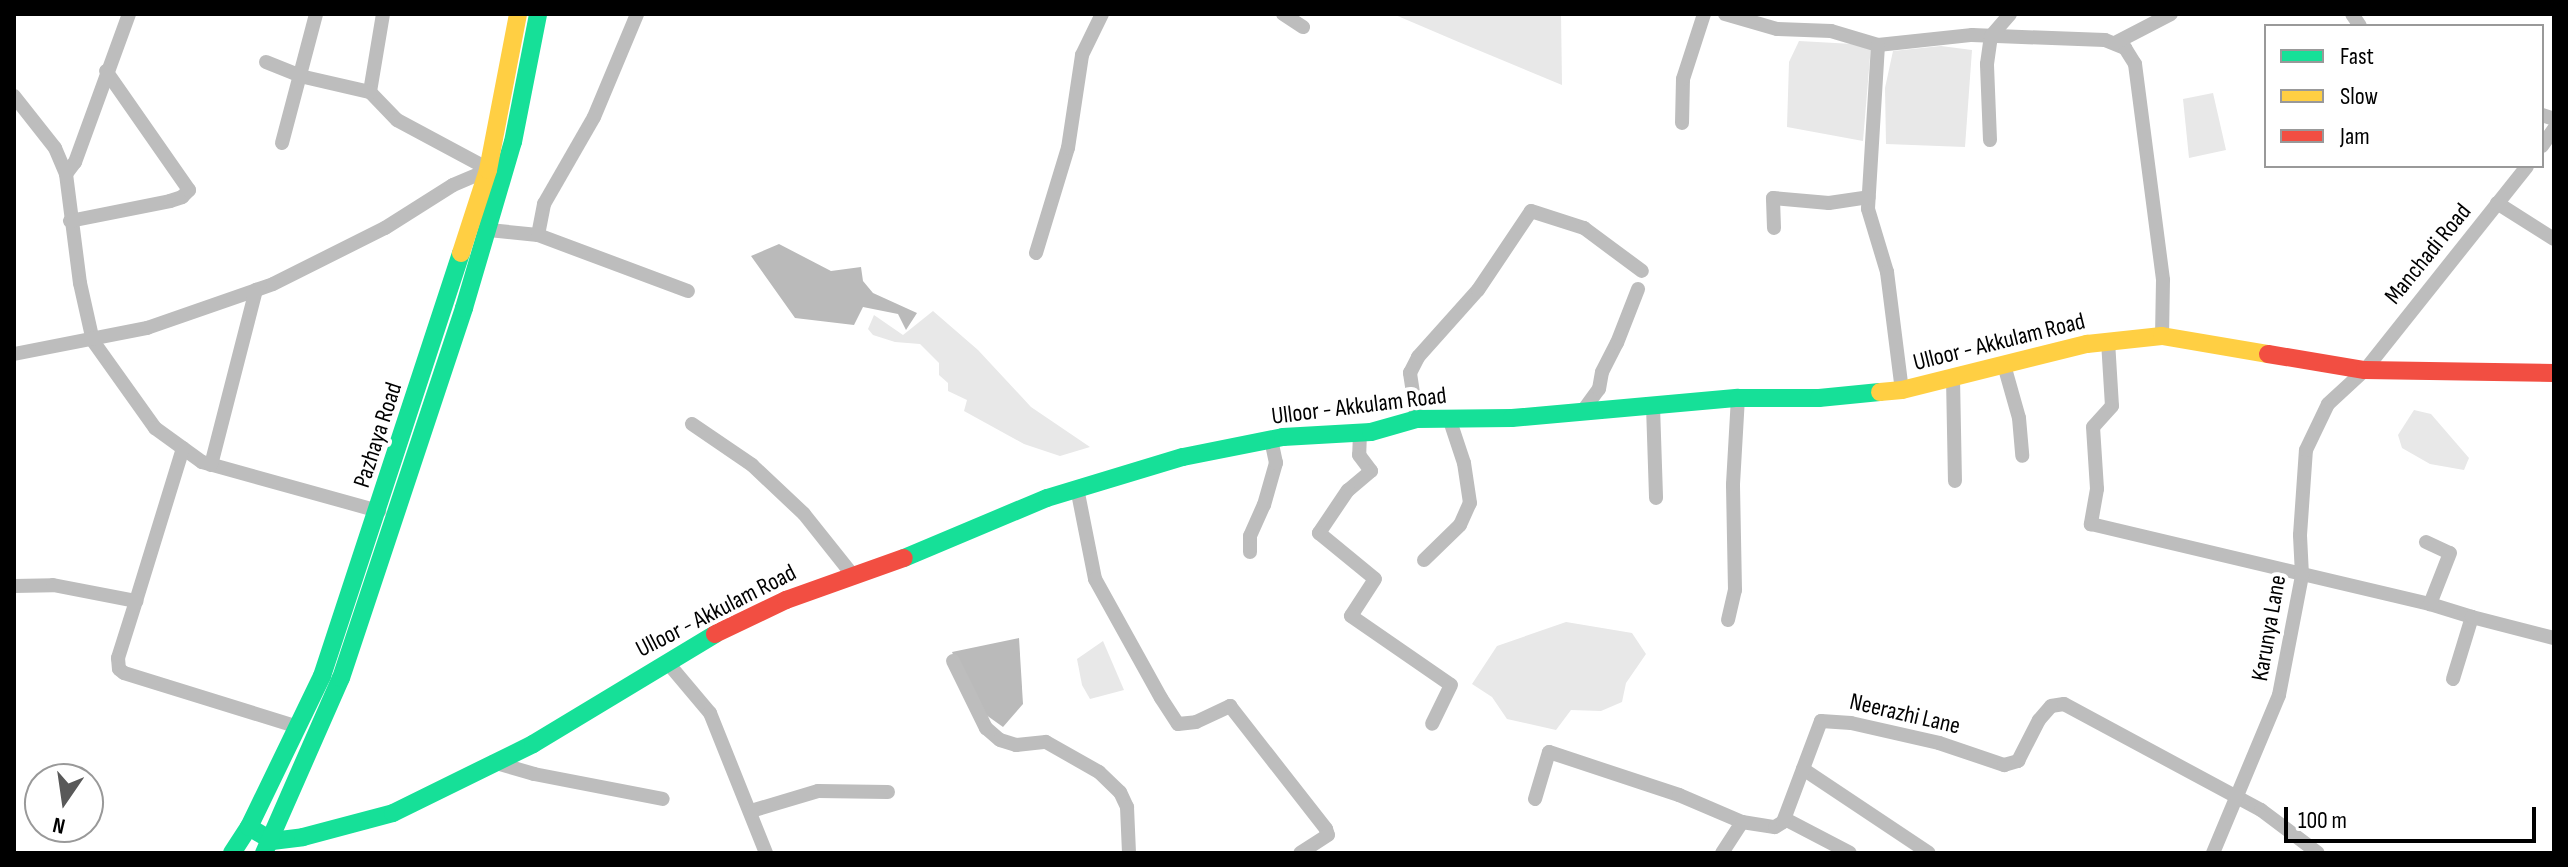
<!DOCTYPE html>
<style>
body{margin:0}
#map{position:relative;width:2568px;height:867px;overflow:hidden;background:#fff;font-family:"Sofia Sans Condensed",sans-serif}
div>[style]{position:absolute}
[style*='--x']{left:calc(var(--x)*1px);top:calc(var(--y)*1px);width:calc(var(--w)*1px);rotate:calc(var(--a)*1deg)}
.green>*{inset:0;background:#e8e8e8}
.water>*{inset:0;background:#bababa}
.street>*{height:14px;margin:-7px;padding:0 7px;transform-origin:7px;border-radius:7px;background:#bdbdbd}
.fast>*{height:18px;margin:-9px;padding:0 9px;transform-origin:9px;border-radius:9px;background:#16e098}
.slow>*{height:18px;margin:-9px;padding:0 9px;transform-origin:9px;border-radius:9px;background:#ffcf43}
.jam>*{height:18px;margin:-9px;padding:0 9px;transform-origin:9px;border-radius:9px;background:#f24e42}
span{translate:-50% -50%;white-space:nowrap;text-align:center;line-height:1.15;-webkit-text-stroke:8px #fff;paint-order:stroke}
.street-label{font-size:24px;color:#000}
.frame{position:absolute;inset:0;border:16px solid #000;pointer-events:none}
.legend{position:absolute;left:2264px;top:24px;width:280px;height:144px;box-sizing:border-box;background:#fff;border:2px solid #999;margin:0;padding:10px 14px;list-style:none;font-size:24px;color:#000}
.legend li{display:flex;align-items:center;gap:16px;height:40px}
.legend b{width:40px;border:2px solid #999}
.north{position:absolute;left:24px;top:763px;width:80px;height:80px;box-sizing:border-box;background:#fff;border:2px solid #999;border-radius:50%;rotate:193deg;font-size:22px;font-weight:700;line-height:32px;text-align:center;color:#000}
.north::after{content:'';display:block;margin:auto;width:28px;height:36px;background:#595959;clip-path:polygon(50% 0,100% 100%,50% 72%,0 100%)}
.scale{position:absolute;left:2284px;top:807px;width:252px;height:36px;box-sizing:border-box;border:4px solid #000;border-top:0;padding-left:10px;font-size:24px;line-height:28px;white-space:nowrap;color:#000;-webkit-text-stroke:6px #fff;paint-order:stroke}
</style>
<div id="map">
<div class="green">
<div style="clip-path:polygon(1393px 14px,1561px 14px,1562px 85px,1461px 43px)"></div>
<div style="clip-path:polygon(1799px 41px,1871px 45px,1863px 141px,1787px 127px,1789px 62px)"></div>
<div style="clip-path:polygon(1941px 46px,1972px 50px,1965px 147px,1886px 144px,1885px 88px,1893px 51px)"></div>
<div style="clip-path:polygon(2213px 93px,2226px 150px,2189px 158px,2183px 99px)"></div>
<div style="clip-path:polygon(933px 311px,978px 350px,1031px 407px,1090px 447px,1060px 456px,1024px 444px,964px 411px,967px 400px,948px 391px,948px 383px,939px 375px,939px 363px,920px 344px,895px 342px,873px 335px,868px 329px,874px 315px,903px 335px)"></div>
<div style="clip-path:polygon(2414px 410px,2431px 414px,2469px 458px,2464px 470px,2430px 464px,2402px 448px,2398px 435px)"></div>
<div style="clip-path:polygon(1566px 622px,1632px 633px,1646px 654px,1626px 683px,1622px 702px,1601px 711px,1571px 710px,1556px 730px,1507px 719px,1492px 697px,1472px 684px,1497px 646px)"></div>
<div style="clip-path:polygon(1103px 641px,1124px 690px,1090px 699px,1082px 685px,1077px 659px)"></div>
</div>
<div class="water">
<div style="clip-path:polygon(779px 244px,831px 271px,861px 267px,863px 281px,873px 293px,917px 313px,906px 330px,898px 314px,863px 307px,854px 325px,795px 318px,751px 256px)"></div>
<div style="clip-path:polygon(1019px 638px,1023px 704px,1003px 727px,975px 707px,952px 652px)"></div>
</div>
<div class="street">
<div style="--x:129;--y:14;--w:158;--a:110"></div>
<div style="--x:75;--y:162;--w:15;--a:127"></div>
<div style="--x:66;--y:174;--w:110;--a:82.7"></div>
<div style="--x:80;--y:283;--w:59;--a:77.4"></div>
<div style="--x:93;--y:341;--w:107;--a:54.5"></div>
<div style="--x:155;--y:428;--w:58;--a:35.9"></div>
<div style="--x:202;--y:462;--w:184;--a:15.5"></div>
<div style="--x:383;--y:14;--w:79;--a:99.5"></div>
<div style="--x:370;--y:92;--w:39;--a:46"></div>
<div style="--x:397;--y:120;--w:110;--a:28.2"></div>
<div style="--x:1283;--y:14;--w:24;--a:33"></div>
<div style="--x:1725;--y:14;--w:54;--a:16.1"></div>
<div style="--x:1777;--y:29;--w:54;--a:2.1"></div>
<div style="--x:1831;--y:31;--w:49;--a:16.6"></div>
<div style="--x:1878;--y:45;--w:95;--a:-6.1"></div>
<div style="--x:1972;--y:35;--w:133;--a:2.2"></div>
<div style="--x:2105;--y:40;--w:22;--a:22"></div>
<div style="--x:2125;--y:48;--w:19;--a:58"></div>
<div style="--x:2135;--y:64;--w:218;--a:82.6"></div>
<div style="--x:2163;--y:280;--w:56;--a:91"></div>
<div style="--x:2352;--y:14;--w:14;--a:56"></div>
<div style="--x:2115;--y:43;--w:63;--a:-27.4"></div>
<div style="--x:1878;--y:45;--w:164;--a:93.5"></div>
<div style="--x:1868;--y:209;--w:66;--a:73.2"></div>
<div style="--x:1887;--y:272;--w:119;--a:82.8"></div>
<div style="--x:266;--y:62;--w:37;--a:22"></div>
<div style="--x:300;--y:76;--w:72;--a:12.9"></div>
<div style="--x:14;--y:96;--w:66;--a:51.7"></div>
<div style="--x:55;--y:148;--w:28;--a:67"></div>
<div style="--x:2542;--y:115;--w:13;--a:18"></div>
<div style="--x:1682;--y:123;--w:44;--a:-88.7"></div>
<div style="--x:1683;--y:79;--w:68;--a:-72.1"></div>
<div style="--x:1990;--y:140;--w:76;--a:-92.3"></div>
<div style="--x:1987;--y:64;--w:28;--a:-82"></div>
<div style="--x:1991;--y:36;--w:29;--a:-49"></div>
<div style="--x:282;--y:143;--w:133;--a:-75.2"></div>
<div style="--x:2542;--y:146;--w:21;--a:-55"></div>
<div style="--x:2497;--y:203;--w:67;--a:32.3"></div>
<div style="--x:70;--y:221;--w:102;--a:-11.3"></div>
<div style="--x:170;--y:201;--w:13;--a:-18"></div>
<div style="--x:182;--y:197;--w:10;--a:-45"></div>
<div style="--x:189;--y:190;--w:145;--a:-124.9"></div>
<div style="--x:1774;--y:228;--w:30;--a:-92"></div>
<div style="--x:1773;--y:198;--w:56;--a:5.1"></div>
<div style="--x:1829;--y:203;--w:40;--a:-8.5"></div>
<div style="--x:489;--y:230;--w:49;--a:5.8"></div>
<div style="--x:538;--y:235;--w:32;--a:-79"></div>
<div style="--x:544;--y:204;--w:100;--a:-60.1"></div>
<div style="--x:594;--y:117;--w:112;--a:-67.3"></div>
<div style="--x:538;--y:235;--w:160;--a:20.5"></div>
<div style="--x:1036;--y:253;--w:110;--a:-73.1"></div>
<div style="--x:1068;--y:148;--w:94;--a:-81.4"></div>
<div style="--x:1082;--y:55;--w:46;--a:-64"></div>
<div style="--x:2108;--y:341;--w:65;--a:86.5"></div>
<div style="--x:2112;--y:406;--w:28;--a:132"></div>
<div style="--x:2093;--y:427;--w:62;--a:86.3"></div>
<div style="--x:2097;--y:489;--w:36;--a:100"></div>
<div style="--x:2091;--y:524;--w:348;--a:13.3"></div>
<div style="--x:2430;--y:604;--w:44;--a:17.2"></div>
<div style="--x:14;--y:354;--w:136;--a:-11.1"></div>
<div style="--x:147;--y:328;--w:133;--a:-19.2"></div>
<div style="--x:273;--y:284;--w:125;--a:-26.6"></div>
<div style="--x:385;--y:228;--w:80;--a:-32.3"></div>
<div style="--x:453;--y:185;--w:38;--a:-23"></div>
<div style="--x:2004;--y:365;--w:55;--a:74.2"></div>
<div style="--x:2019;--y:418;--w:38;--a:85"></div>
<div style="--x:1953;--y:378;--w:103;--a:88.9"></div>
<div style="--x:1653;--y:406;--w:92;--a:88.1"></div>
<div style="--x:1582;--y:412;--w:29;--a:-54"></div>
<div style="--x:1599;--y:389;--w:17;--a:-80"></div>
<div style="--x:1602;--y:372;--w:33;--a:-63"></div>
<div style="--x:1617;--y:343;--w:58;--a:-68.7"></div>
<div style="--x:1417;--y:419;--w:47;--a:-98.7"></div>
<div style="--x:1410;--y:373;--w:18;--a:-63"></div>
<div style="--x:1418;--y:357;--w:90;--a:-48.2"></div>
<div style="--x:1478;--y:290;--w:95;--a:-56.1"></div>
<div style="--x:1531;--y:211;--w:56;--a:17.8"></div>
<div style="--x:1584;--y:228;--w:72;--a:36.6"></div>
<div style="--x:692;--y:424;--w:73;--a:34.3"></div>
<div style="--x:752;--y:465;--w:71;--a:43.3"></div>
<div style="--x:804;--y:514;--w:75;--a:51.5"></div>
<div style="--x:1360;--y:432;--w:23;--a:92"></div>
<div style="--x:1359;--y:455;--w:20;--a:53"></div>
<div style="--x:1371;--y:471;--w:30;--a:140"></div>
<div style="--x:1348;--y:490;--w:52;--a:124"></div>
<div style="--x:1319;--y:533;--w:72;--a:39.4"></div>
<div style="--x:1375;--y:579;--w:44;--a:123"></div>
<div style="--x:1351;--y:616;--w:121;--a:34.6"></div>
<div style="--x:1451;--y:685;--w:43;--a:116"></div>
<div style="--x:211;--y:465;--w:181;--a:-75.6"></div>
<div style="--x:1077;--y:488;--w:93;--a:78.8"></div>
<div style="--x:1095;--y:579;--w:136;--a:61"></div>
<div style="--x:1161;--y:698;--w:31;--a:57"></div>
<div style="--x:1178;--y:724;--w:18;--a:-6"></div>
<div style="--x:1196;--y:722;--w:38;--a:-25"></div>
<div style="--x:1230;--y:706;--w:156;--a:52"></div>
<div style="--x:1326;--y:829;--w:6;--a:72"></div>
<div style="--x:1328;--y:835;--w:33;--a:147"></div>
<div style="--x:2426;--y:542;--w:26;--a:25"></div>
<div style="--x:2450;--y:553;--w:55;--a:111.4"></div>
<div style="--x:1250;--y:552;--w:16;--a:-90"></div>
<div style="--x:1250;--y:536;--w:34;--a:-66"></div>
<div style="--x:1264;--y:505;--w:44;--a:-74.1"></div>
<div style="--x:1276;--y:463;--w:24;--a:-102"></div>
<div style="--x:1424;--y:560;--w:50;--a:-44.2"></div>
<div style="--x:1460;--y:525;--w:24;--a:-66"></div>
<div style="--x:1470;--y:503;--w:40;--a:-98.5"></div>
<div style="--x:1464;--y:463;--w:47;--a:-108.4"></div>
<div style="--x:14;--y:586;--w:39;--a:-1"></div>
<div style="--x:53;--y:585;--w:85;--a:10.9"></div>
<div style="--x:136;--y:601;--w:60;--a:107.5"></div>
<div style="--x:118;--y:658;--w:11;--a:85"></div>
<div style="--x:119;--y:669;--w:6;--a:39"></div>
<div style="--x:124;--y:673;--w:182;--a:17.2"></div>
<div style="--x:136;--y:601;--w:160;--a:-72.9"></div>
<div style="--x:1728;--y:620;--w:31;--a:-77"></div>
<div style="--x:1735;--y:590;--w:106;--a:-91.1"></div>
<div style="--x:1733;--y:484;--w:86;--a:-86.7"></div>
<div style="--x:953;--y:661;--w:75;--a:63.8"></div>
<div style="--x:986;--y:728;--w:18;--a:41"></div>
<div style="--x:1000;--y:740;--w:17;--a:17"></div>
<div style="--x:1016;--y:745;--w:30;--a:-6"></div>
<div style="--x:1046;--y:742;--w:61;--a:29.5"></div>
<div style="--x:1099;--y:772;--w:29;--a:44"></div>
<div style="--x:1120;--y:792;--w:17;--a:65"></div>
<div style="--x:1127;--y:807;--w:46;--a:87.5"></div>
<div style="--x:667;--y:662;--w:67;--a:49.9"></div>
<div style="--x:710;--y:713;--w:151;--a:68.2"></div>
<div style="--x:2453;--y:679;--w:65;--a:-73"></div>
<div style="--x:2472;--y:617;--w:85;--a:14.4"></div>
<div style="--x:493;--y:762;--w:43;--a:16.3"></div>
<div style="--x:534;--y:774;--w:131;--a:11"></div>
<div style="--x:1803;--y:769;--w:151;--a:33.7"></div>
<div style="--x:1535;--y:799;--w:49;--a:-73.4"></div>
<div style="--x:1549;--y:752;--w:137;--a:18.3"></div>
<div style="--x:1679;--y:795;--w:69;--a:23.2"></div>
<div style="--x:751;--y:811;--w:70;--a:-16.6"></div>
<div style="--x:818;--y:791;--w:70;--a:0.8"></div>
<div style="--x:1785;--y:819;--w:73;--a:27.6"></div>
<div style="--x:1722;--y:853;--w:37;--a:-57"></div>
<div style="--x:1742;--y:822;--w:33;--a:9"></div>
<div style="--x:1775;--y:827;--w:9;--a:-32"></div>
<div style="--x:1783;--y:822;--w:108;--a:-69.4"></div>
<div style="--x:1821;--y:721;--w:30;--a:4"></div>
<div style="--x:1851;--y:723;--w:90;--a:12.8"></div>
<div style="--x:1939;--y:743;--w:69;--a:18.7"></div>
<div style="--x:2004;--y:765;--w:15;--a:-16"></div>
<div style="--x:2018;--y:761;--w:46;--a:-62.9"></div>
<div style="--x:2039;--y:720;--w:18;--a:-49"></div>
<div style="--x:2051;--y:706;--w:13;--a:-9"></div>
<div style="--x:2064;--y:704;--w:224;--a:28.3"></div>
<div style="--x:2261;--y:810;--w:71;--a:37"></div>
<div style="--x:2213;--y:853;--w:171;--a:-67.3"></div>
<div style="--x:2279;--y:695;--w:122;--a:-79.1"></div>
<div style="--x:2302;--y:575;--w:40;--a:-92.9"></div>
<div style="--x:2300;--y:535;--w:85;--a:-86"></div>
<div style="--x:2306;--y:450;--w:51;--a:-64.4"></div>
<div style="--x:2328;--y:404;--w:50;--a:-42.6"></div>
<div style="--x:2365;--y:370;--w:260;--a:-51.5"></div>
</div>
<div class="fast">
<div style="--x:904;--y:558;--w:155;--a:-22.8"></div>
<div style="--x:1047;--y:498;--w:142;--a:-16.8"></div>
<div style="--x:1183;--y:457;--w:102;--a:-11.3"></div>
<div style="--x:1283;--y:437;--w:88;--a:-3.3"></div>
<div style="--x:1371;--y:432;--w:48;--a:-15.8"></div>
<div style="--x:1417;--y:419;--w:95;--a:-0.6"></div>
<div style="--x:1512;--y:418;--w:227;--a:-5.1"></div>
<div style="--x:1738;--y:398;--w:81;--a:0"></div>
<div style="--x:1819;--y:398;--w:61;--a:-5.6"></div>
<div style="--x:249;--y:827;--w:27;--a:31"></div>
<div style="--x:272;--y:841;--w:31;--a:-7"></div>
<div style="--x:303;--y:837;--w:93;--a:-14.9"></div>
<div style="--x:393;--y:813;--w:156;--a:-26.2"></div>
<div style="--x:533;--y:744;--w:213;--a:-31.1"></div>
<div style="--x:232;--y:853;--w:31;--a:-57"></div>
<div style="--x:249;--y:827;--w:168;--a:-64.2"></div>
<div style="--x:322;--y:676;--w:445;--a:-71.8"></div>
<div style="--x:264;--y:853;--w:191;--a:-66.3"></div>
<div style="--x:341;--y:678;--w:390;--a:-71.6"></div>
<div style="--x:464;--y:308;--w:173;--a:-73.6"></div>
<div style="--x:513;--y:142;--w:130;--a:-78.9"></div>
</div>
<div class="slow">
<div style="--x:461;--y:253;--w:87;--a:-72"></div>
<div style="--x:488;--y:170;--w:159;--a:-79.1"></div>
<div style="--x:1880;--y:392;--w:22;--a:-5"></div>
<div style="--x:1902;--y:390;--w:191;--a:-14"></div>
<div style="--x:2087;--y:344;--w:75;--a:-6.1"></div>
<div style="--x:2162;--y:336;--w:108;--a:9.6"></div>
</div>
<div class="jam">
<div style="--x:2268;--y:354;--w:98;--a:9.4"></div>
<div style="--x:2365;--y:370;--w:189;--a:0.9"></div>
<div style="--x:715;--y:634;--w:79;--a:-25.6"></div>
<div style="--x:786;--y:600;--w:125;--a:-19.6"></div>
</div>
<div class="street-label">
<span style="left:2428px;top:254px;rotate:-51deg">Manchadi Road</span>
<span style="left:1999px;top:342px;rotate:-14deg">Ulloor - Akkulam Road</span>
<span style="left:1359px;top:406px;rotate:-7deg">Ulloor - Akkulam Road</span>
<span style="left:378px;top:435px;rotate:-72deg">Pazhaya Road</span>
<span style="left:716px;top:611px;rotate:-27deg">Ulloor - Akkulam Road</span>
<span style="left:2269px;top:628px;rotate:-80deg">Karunya Lane</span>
<span style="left:1905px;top:714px;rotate:13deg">Neerazhi Lane</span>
</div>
<div class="frame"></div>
<ul class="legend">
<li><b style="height:10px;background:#16e098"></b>Fast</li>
<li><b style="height:10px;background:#ffcf43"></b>Slow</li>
<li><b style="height:10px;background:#f24e42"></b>Jam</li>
</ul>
<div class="north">N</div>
<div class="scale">100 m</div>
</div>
